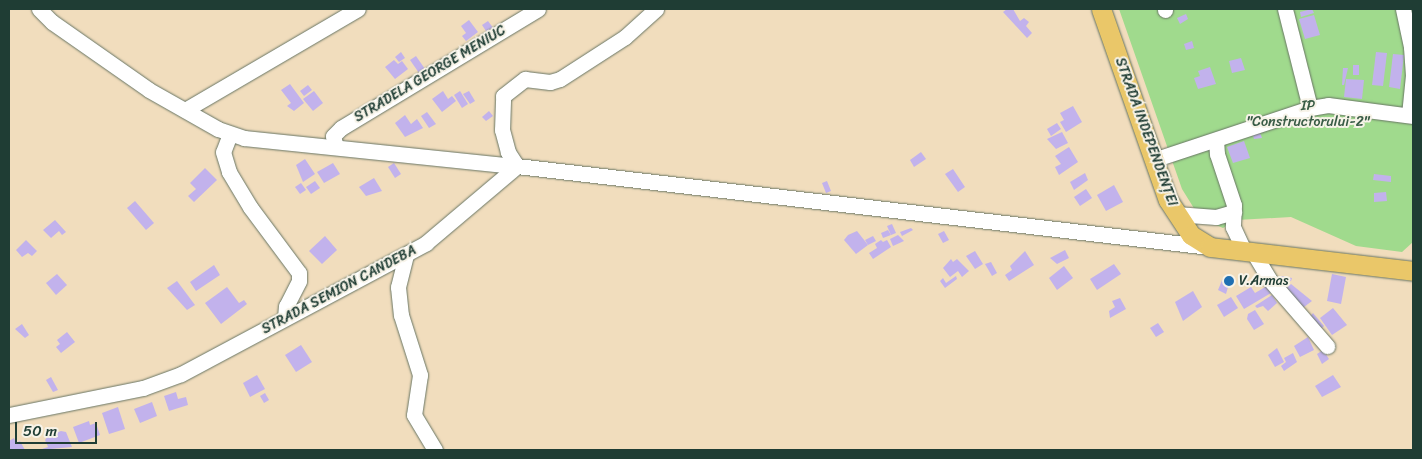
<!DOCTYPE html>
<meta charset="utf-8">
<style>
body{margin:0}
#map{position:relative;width:1422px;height:459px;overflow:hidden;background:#f1ddbd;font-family:Sriracha,sans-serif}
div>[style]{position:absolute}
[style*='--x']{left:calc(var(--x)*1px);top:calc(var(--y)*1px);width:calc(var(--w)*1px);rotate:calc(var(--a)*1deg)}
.green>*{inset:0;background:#a0da8d}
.building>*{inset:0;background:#c2b2ec}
.roads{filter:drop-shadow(0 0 1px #687564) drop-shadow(0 0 1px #687564)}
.minor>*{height:15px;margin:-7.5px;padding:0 7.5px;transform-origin:7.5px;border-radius:7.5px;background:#fff}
.major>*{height:19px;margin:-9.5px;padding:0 9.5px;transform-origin:9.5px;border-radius:9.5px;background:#eac769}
.dots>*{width:14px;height:14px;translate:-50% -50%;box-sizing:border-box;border:2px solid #f7f3e8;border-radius:50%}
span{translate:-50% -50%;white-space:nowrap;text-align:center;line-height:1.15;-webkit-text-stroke:4px #f7f3e8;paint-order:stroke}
.street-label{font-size:14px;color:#1f3d34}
.park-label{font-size:14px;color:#395c46}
.poi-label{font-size:14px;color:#1f3d34}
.left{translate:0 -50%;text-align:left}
.frame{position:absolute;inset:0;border:10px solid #1f3d34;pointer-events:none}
.scale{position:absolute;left:15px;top:422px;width:82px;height:22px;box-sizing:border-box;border:2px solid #1f3d34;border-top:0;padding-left:6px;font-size:15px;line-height:18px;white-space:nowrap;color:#1f3d34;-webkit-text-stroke:4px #f7f3e8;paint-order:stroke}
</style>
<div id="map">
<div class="green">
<div style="clip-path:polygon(1119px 9px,1413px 9px,1413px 242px,1402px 252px,1356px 246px,1291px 217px,1237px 220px,1223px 228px,1200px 218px,1182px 189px)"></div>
</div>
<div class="building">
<div style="clip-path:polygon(1007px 9px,1013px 9px,1020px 21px,1024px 18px,1029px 22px,1026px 26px,1032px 33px,1027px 38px,1003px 12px)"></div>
<div style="clip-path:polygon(1312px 9px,1314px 13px,1301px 17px,1300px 12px)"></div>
<div style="clip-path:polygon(1186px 14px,1188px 19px,1180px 24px,1177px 18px)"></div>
<div style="clip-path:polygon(1314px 15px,1320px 35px,1305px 39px,1299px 19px)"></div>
<div style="clip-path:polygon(469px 20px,478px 32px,466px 41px,462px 36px,466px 33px,461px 26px)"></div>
<div style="clip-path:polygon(488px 21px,494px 29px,488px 34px,482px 25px)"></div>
<div style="clip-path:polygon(1192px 41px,1194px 48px,1186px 50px,1184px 44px)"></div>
<div style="clip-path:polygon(401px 52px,405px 58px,399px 62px,395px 57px)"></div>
<div style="clip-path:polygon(1376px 52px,1387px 53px,1383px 86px,1372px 85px)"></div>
<div style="clip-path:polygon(1393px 54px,1404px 55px,1400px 89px,1389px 87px)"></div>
<div style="clip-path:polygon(416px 56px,425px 69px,419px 73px,410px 60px)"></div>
<div style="clip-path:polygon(1241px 58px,1245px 70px,1232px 73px,1229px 61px)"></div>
<div style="clip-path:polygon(394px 60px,398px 64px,402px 61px,408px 69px,395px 79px,385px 67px)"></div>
<div style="clip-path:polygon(1353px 65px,1359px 65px,1359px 75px,1353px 75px)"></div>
<div style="clip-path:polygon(1210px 67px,1216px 84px,1198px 89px,1194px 78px,1200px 76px,1198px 71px)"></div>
<div style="clip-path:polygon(1343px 68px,1348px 68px,1344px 85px,1342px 85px)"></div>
<div style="clip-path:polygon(1346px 79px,1364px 80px,1362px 99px,1344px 97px)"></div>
<div style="clip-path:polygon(290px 84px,304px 103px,294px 111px,287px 106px,291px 103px,281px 90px)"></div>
<div style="clip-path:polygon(308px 85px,312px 90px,304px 96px,300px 91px)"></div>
<div style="clip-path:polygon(314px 91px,323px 103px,313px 111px,303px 99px)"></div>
<div style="clip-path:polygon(443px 91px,448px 99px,452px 96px,456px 101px,442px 112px,432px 99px)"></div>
<div style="clip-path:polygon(460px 91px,468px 104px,462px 108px,454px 95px)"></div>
<div style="clip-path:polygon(469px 91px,475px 101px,470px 104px,463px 94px)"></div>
<div style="clip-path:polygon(1073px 106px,1082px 122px,1066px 132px,1060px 122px,1064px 120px,1060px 113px)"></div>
<div style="clip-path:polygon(489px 111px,493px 116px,486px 121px,482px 117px)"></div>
<div style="clip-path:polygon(427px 112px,436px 124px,429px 128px,421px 116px)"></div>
<div style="clip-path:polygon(405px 115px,411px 124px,417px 119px,423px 128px,405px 137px,395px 123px)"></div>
<div style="clip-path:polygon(1057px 123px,1061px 129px,1051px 136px,1047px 129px)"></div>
<div style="clip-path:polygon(1259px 130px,1262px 138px,1254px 139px,1252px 133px)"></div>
<div style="clip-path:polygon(1062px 132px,1068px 143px,1056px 149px,1047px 139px)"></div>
<div style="clip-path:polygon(1244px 141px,1250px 158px,1233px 163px,1227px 147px)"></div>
<div style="clip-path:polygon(1069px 147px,1078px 162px,1059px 175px,1055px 167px,1061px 164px,1055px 156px)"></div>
<div style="clip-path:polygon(921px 152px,926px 159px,914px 167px,910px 160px)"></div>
<div style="clip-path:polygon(305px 159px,315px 174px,303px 182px,296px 165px)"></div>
<div style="clip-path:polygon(333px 163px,340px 174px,324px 183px,317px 172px)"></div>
<div style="clip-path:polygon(394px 163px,401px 174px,395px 178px,388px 167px)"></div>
<div style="clip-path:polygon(205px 168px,217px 180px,194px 202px,188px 196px,196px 189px,190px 183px)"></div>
<div style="clip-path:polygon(953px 169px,965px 187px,958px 192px,945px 174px)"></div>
<div style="clip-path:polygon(1085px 173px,1088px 180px,1074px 190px,1070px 182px)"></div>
<div style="clip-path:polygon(1374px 174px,1391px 176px,1391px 182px,1373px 180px)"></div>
<div style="clip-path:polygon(374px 178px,382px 191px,366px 196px,359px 187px)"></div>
<div style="clip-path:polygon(315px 181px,320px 188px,311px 194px,306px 187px)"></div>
<div style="clip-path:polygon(827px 181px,831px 191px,826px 193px,822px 183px)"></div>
<div style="clip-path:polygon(301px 183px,306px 190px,300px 194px,295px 187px)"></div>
<div style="clip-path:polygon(1114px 185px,1123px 202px,1106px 211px,1097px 195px)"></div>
<div style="clip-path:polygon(1086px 189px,1092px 198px,1080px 206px,1074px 197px)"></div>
<div style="clip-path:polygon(1386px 192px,1387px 201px,1374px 202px,1374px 193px)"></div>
<div style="clip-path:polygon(135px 201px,154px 223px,146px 230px,127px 208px)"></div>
<div style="clip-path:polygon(55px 220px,66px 232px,62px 235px,59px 231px,51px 238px,43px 230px)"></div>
<div style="clip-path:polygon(892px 224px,896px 233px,891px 235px,887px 226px)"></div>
<div style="clip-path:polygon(911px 228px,913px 230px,902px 236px,900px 232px)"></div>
<div style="clip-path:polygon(888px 230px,891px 235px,883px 238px,881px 233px)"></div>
<div style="clip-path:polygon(857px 231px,868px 245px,856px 254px,844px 240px,848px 235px)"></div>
<div style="clip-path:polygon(944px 231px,949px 240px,943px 243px,938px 234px)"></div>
<div style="clip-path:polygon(898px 235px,904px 241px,893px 246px,890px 239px)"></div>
<div style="clip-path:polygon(325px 236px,337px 250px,322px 264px,309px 251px)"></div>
<div style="clip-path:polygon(873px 236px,876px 241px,868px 245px,865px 240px)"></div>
<div style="clip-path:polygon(26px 240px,37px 251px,32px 256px,28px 253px,22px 257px,16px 250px)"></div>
<div style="clip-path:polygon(881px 240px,883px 242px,887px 240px,891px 247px,873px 259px,869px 253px,877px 248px,875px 244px)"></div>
<div style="clip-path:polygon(1065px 250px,1069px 258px,1057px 264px,1050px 258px)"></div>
<div style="clip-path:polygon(975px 251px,983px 264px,975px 269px,966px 256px)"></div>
<div style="clip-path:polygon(1025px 251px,1034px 265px,1009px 281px,1005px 275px,1012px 270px,1010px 266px)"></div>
<div style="clip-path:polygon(951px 259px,953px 262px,957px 259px,969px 271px,962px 277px,958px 271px,950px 277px,943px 268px)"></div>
<div style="clip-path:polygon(991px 262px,997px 273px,992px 276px,985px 264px)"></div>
<div style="clip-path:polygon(1114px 264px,1121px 274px,1097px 290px,1090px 279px)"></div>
<div style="clip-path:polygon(214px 265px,220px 275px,196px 291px,190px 282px)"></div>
<div style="clip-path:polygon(1064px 266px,1073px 278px,1057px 290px,1049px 278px)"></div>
<div style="clip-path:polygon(57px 274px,67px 285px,56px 295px,46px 283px)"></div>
<div style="clip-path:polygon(1332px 274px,1346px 277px,1341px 304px,1327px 301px)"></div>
<div style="clip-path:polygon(956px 276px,957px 279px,945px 288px,940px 281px,943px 278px,946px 283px)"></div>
<div style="clip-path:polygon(1281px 276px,1292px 278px,1291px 281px,1279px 282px)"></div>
<div style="clip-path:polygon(1223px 278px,1230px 280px,1226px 294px,1218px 290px)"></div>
<div style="clip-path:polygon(177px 281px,195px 305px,187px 310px,167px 288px)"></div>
<div style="clip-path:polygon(1291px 284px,1312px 301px,1300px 310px,1283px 291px)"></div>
<div style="clip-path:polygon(1267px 286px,1271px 293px,1244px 309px,1236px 296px,1251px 287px,1255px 293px)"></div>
<div style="clip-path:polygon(227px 287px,239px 303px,244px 300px,247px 304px,221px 324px,205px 303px)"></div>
<div style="clip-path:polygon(1193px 291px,1202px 307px,1183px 321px,1175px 302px)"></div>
<div style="clip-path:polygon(1272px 295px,1277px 303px,1268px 311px,1263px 306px,1257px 308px,1255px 306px)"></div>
<div style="clip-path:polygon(1231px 297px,1238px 308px,1224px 317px,1217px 305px)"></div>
<div style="clip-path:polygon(1120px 298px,1126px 309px,1110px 318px,1109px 311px,1115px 307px,1112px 301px)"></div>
<div style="clip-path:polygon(1333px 308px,1347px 325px,1332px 335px,1320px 318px)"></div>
<div style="clip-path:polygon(1255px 310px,1264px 324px,1254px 330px,1247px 319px,1248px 314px)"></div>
<div style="clip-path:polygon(1313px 313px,1324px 326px,1320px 330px,1308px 319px)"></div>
<div style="clip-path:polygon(1158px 323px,1164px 332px,1156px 337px,1150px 328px)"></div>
<div style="clip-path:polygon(22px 324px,29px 335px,25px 338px,15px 329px)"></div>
<div style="clip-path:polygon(67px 332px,75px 342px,61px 353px,56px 347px,60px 344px,57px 340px)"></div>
<div style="clip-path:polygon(1308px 337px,1314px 350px,1300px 357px,1294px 346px)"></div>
<div style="clip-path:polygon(301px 345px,312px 362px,296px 372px,285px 355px)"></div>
<div style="clip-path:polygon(1277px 348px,1284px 362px,1275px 367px,1268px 355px)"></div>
<div style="clip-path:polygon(1323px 350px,1329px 359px,1322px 364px,1317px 354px)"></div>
<div style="clip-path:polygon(1293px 353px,1297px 362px,1284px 371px,1281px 366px,1286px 362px,1284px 358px)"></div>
<div style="clip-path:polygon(257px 375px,265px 389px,250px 397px,243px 383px)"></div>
<div style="clip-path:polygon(1333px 375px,1341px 387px,1322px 397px,1315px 386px)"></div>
<div style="clip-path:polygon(51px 377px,58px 390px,53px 392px,46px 380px)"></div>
<div style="clip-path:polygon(176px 392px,178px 399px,186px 397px,188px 405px,169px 411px,164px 396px)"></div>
<div style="clip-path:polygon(265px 393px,269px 400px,264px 403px,260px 396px)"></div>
<div style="clip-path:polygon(152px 402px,157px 416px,140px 423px,134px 409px)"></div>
<div style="clip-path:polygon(118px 407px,125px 429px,109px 434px,102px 413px)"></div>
<div style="clip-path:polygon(89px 421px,90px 425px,96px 423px,100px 435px,79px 443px,73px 427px)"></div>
<div style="clip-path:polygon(61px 431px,66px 432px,72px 447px,39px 450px,48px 447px,45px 440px,48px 436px)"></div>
<div style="clip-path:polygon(14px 438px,16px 443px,20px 441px,25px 450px,9px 450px,9px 441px)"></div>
</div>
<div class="roads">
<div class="minor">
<div style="--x:39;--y:9;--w:18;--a:45"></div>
<div style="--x:52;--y:22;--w:118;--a:35"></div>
<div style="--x:149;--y:90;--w:79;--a:29.5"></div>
<div style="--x:218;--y:129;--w:28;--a:19"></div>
<div style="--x:244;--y:138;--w:274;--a:5.9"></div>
<div style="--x:517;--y:166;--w:698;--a:6.67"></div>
<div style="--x:1165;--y:9;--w:1;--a:90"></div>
<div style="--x:1285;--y:9;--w:102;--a:75.8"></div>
<div style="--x:1403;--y:9;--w:39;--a:78"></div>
<div style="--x:1411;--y:47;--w:28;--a:86"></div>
<div style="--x:1413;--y:75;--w:40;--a:95.7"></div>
<div style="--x:185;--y:110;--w:200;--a:-30.3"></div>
<div style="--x:230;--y:134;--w:19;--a:111"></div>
<div style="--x:223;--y:152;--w:21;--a:73"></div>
<div style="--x:229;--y:172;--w:41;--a:59"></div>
<div style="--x:250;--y:207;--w:82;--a:53.4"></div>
<div style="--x:299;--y:273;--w:8;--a:90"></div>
<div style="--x:299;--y:281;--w:28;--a:117"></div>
<div style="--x:286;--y:306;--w:11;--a:95"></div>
<div style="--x:1216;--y:140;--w:14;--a:86"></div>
<div style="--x:1217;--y:154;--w:54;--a:71.6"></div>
<div style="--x:1234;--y:205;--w:22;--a:93"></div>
<div style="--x:1233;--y:227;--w:26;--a:65"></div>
<div style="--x:336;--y:147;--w:11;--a:-105"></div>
<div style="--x:333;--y:136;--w:11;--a:-45"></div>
<div style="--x:341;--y:128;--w:230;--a:-31.1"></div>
<div style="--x:1153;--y:160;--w:165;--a:-18.3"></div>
<div style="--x:1310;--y:108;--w:18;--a:-9"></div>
<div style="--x:1328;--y:105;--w:86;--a:7.4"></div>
<div style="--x:517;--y:166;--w:17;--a:-123"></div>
<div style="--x:508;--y:152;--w:23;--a:-105"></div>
<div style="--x:502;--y:130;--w:34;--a:-88"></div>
<div style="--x:503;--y:96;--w:28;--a:-38"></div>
<div style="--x:525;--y:79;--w:25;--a:7"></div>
<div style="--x:550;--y:82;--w:10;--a:-17"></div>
<div style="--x:560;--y:79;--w:77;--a:-32.9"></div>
<div style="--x:625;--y:37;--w:42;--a:-42.1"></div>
<div style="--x:1176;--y:214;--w:40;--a:4.3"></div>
<div style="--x:1216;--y:217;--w:19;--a:-16"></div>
<div style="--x:1253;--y:252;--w:31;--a:59"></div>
<div style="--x:1269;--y:279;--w:89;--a:49.1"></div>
<div style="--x:406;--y:255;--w:33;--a:104"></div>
<div style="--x:398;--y:287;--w:28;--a:84"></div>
<div style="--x:401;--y:315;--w:63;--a:72.4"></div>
<div style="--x:420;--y:375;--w:40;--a:98.5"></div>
<div style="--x:414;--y:415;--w:41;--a:59"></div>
<div style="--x:9;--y:415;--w:137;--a:-11.4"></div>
<div style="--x:143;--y:388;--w:40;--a:-20.2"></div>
<div style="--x:181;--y:374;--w:278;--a:-28.1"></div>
<div style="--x:426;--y:243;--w:119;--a:-40.2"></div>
</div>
<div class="major">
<div style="--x:1101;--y:9;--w:202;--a:70.7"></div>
<div style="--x:1168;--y:200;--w:42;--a:56.7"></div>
<div style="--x:1191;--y:235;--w:22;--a:32"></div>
<div style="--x:1210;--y:247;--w:204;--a:6.7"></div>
</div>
</div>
<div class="dots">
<div style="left:1229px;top:281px;background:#1f6fb2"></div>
</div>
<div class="street-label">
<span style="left:430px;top:74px;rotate:-31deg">STRADELA GEORGE MENIUC</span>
<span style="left:1146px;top:132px;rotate:70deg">STRADA INDEPENDENȚEI</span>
<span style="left:339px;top:290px;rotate:-28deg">STRADA SEMION CANDEBA</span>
</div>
<div class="park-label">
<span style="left:1308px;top:114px">IP<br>"Constructorului-2"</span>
</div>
<div class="poi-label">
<span class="left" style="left:1239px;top:281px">V.Armas</span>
</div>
<div class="frame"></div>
<div class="scale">50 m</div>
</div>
